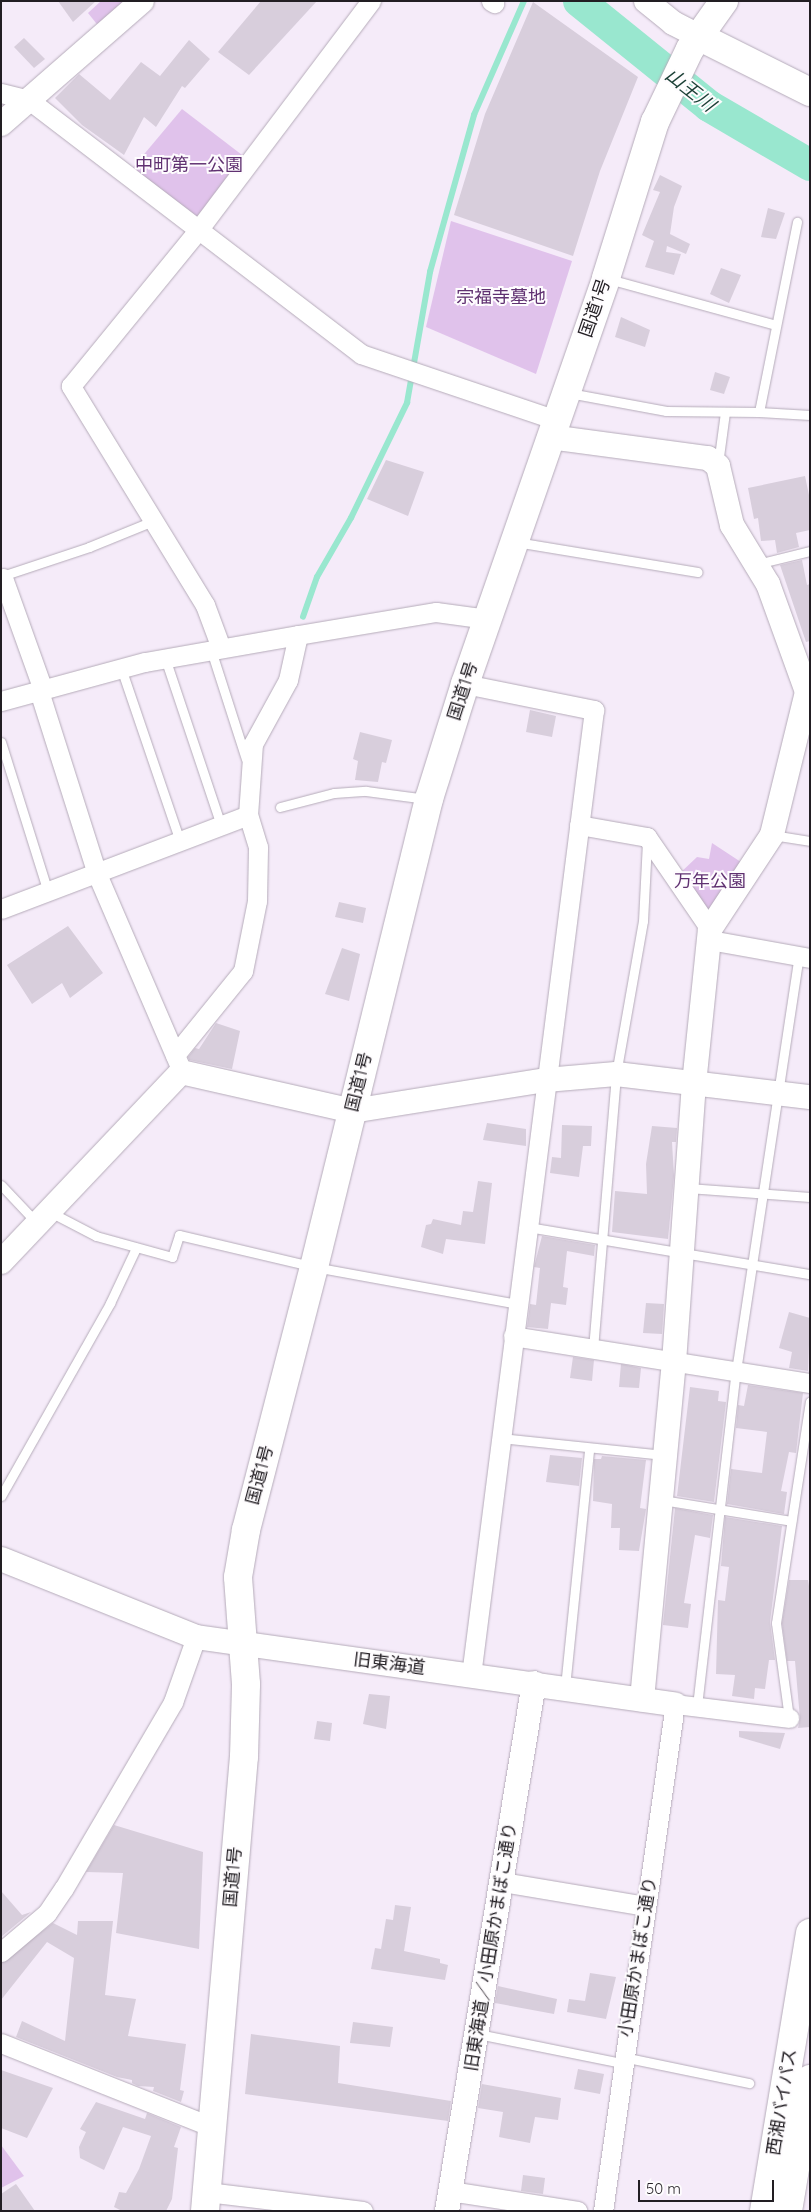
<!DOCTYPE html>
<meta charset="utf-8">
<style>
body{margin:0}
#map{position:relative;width:811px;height:2212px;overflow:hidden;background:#f5ebf9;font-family:Quicksand,"Noto Sans JP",sans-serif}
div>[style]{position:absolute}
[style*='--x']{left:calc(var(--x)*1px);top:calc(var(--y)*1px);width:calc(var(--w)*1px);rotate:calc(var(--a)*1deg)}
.green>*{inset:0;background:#e0c2eb}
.stream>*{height:5.5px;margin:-2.75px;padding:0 2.75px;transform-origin:2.75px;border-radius:2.75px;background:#99e7cf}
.river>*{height:32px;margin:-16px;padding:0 16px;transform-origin:16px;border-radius:16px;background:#99e7cf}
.building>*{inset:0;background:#d8cedc}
.roads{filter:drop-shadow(0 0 1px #b5abb9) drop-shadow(0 0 1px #b5abb9)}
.service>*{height:9px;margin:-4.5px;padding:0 4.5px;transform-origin:4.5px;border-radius:4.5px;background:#fff}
.minor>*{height:19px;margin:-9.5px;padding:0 9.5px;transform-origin:9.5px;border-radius:9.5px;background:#fff}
.tertiary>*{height:24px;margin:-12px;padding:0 12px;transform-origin:12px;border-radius:12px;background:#fff}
.trunk>*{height:28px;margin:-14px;padding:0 14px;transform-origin:14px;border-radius:14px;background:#fff}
.motorway>*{height:28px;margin:-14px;padding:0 14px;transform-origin:14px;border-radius:14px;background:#fff}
span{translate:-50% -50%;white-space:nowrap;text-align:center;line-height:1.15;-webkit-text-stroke:4px #fefcfe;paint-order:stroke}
.park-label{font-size:18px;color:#603171}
.street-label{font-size:18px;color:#221e23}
.water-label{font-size:19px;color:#1a3f35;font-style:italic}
.frame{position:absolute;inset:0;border:2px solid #221e23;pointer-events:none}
.scale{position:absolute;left:638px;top:2180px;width:136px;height:22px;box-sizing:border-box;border:2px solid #221e23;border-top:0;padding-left:6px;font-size:15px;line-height:18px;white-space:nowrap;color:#221e23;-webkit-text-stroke:4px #fefcfe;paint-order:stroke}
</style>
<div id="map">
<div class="green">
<div style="clip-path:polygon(101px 1px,131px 1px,100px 28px,88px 13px)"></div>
<div style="clip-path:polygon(182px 109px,246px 158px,198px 222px,130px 171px)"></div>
<div style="clip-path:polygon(451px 221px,572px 261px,536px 374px,426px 327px)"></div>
<div style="clip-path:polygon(712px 843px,747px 866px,710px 922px,678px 875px,697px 857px,709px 859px)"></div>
<div style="clip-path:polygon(1px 2145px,24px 2176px,1px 2188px)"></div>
</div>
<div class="stream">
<div style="--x:303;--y:617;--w:42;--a:-70.7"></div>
<div style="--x:317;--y:577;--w:68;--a:-60"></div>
<div style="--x:351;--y:518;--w:128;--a:-64"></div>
<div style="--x:407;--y:403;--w:133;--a:-80"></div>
<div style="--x:430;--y:272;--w:163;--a:-74.3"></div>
<div style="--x:474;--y:115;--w:124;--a:-66.3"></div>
</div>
<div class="river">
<div style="--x:579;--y:1;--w:167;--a:38.9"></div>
<div style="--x:709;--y:106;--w:117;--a:30.3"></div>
</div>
<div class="building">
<div style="clip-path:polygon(58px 1px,96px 1px,73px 22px)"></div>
<div style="clip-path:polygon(261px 1px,317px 1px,249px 75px,218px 52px)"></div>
<div style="clip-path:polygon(533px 2px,638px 77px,600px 171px,573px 256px,454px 215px,485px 114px)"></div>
<div style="clip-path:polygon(24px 38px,45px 59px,34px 68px,14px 47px)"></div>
<div style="clip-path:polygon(189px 40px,210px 59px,185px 88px,182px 86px,156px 127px,144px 117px,124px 155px,82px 125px,55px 98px,79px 74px,110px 100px,141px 62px,160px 76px)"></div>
<div style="clip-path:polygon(660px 175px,682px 186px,674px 207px,670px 234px,690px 244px,686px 254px,667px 246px,666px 252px,681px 254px,674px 275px,645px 267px,654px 241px,642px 235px,660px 192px,653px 190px)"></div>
<div style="clip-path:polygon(768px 208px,785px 213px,776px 239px,761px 237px)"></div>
<div style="clip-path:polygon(721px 268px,741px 275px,729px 303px,710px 294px)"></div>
<div style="clip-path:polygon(621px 317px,650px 330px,645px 347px,615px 337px)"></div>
<div style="clip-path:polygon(715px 372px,730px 377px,724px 394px,710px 390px)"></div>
<div style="clip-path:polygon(386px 460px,424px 472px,408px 516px,367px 499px)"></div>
<div style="clip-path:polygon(805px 476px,810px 500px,810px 530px,796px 533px,799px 547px,777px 553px,775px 540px,761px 541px,758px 518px,754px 519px,748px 488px)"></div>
<div style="clip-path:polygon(802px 560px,807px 585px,810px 584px,810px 641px,806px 642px,780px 565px)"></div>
<div style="clip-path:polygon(530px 710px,556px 716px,552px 737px,526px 732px)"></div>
<div style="clip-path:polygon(360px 732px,392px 740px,386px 763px,382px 762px,378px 782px,355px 780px,358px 761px,353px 759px)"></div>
<div style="clip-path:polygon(339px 902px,366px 908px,363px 923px,335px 917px)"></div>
<div style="clip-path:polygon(68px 926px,103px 973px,70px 998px,62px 983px,32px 1004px,7px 965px)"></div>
<div style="clip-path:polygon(342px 948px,360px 954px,349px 1001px,325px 994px)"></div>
<div style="clip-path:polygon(216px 1023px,240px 1031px,232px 1069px,189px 1060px,188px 1057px,195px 1048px,199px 1049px)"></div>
<div style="clip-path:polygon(487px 1123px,526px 1129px,526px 1146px,483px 1140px)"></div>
<div style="clip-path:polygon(562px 1125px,592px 1126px,591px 1146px,583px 1146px,579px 1177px,550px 1173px,552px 1157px,561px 1158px)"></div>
<div style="clip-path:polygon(652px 1126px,677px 1128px,676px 1142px,672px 1142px,674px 1176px,668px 1239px,612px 1232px,615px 1191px,647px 1194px,646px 1164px)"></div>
<div style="clip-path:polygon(478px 1181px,492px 1183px,485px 1244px,446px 1239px,443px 1254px,421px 1247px,426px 1225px,431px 1224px,433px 1219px,461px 1225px,463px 1211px,473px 1212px)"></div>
<div style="clip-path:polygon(542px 1236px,595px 1245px,594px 1256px,567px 1251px,563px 1287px,568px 1288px,566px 1305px,551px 1303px,548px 1329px,527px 1327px,530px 1304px,536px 1305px,540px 1268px,534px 1267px)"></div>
<div style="clip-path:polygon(646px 1303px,664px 1304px,662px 1334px,643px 1333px)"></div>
<div style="clip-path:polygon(789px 1312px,810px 1318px,808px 1371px,789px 1368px,792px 1352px,779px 1348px)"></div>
<div style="clip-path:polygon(573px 1357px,594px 1360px,592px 1381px,570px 1378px)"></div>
<div style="clip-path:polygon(621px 1364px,641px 1368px,639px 1388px,619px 1387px)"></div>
<div style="clip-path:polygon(748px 1385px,803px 1393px,796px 1453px,789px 1452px,781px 1491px,787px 1492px,784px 1514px,727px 1504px,731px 1469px,762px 1473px,767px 1432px,736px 1428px,738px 1405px,744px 1406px)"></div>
<div style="clip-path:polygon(690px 1387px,719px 1391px,718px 1401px,726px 1402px,714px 1502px,677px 1496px)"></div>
<div style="clip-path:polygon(550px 1455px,582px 1458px,579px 1486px,546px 1482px)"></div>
<div style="clip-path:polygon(602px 1456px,646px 1460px,640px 1508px,646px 1509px,639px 1551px,619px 1550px,620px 1528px,611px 1528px,612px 1504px,593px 1501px,594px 1459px,601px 1459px)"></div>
<div style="clip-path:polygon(675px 1508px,713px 1515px,710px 1538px,695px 1535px,684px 1603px,691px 1604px,688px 1628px,663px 1625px)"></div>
<div style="clip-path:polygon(725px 1517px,782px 1526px,770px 1622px,775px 1660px,769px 1660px,765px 1689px,755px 1688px,754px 1699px,732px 1696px,735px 1675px,716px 1674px,718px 1600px,725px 1601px,729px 1567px,721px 1566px)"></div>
<div style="clip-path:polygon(789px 1580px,808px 1580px,810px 1592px,810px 1727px,798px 1728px,800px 1719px,795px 1661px,787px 1661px,782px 1623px)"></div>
<div style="clip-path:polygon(369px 1694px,390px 1696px,386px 1729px,363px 1724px)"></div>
<div style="clip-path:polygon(317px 1721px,332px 1723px,330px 1741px,314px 1739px)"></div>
<div style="clip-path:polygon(739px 1731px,785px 1733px,780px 1749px,739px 1737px)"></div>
<div style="clip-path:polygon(114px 1825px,203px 1852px,199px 1949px,116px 1933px,123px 1873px,86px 1872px)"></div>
<div style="clip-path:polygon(1px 1891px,22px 1915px,31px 1912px,1px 1937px)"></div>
<div style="clip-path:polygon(395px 1905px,411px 1907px,404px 1951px,440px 1959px,440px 1963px,448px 1965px,445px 1980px,371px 1969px,375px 1948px,381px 1949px,386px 1919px,393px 1920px)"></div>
<div style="clip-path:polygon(78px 1921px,113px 1921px,105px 1995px,136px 1999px,128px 2036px,186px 2044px,180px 2090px,184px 2091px,181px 2102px,153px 2091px,154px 2087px,138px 2086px,132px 2083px,132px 2080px,117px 2077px,16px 2037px,22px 2021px,65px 2041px,74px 1958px,47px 1942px,1px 2000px,1px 1963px,53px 1923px,77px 1935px)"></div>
<div style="clip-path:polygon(590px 1973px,616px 1977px,606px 2019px,567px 2012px,569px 1999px,585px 2001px)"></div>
<div style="clip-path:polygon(498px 1986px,557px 1999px,554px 2014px,495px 2003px)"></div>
<div style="clip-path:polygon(353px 2022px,393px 2027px,390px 2047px,350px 2043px)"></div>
<div style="clip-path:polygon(251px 2034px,340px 2046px,338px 2083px,451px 2101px,448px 2121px,245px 2094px)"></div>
<div style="clip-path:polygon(578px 2069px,604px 2074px,600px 2094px,574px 2089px)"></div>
<div style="clip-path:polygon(1px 2070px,53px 2088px,27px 2138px,1px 2128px)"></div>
<div style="clip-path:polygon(482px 2084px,561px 2098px,558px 2120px,535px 2117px,530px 2143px,499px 2137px,503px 2112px,478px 2108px)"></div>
<div style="clip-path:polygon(96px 2102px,145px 2119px,147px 2113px,181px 2127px,174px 2147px,178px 2148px,172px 2199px,166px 2211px,122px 2211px,114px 2207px,119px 2192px,126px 2193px,139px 2169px,151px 2136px,123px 2127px,104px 2170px,80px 2158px,79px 2147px,86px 2132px,80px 2129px)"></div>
<div style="clip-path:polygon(523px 2175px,545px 2178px,543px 2194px,521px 2191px)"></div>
<div style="clip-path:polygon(16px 2184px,35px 2211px,1px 2211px,1px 2194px)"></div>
</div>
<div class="roads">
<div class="service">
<div style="--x:609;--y:279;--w:173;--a:15.4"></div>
<div style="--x:569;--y:393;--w:99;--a:10.5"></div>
<div style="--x:666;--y:411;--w:93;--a:0.6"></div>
<div style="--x:759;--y:412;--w:194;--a:-78.7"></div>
<div style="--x:759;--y:412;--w:51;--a:3.4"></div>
<div style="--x:718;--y:464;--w:52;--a:-82.3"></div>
<div style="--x:516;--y:542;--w:184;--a:9.4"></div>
<div style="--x:757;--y:564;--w:55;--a:-13.8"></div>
<div style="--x:2;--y:576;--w:92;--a:-18.4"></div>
<div style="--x:89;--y:547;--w:69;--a:-22.1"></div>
<div style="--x:211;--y:650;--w:114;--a:72.2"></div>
<div style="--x:165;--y:658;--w:176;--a:71.5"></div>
<div style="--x:121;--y:668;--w:183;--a:71.2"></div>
<div style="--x:1;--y:742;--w:157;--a:72.6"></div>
<div style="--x:280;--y:807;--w:56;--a:-14.5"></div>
<div style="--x:334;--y:793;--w:32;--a:-4"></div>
<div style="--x:366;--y:791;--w:61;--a:7.6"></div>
<div style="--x:772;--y:835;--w:38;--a:9"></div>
<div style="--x:1;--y:1185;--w:51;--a:46.6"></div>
<div style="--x:688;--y:1188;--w:122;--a:4.2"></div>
<div style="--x:50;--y:1212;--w:52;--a:27.6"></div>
<div style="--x:96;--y:1236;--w:79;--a:15.4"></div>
<div style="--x:172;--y:1257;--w:23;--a:-72"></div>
<div style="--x:179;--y:1235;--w:139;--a:13.3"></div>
<div style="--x:314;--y:1267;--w:206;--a:10.3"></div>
<div style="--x:528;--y:1227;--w:286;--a:9.5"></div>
<div style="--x:593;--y:1349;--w:276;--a:-85.2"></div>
<div style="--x:616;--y:1074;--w:155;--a:-80"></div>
<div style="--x:643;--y:921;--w:79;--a:-87.1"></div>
<div style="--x:500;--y:1438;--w:165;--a:5.9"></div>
<div style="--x:1;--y:1496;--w:222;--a:-60.5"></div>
<div style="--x:110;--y:1303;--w:61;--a:-64.7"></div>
<div style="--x:662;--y:1500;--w:131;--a:9.2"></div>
<div style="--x:565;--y:1687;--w:239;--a:-84.2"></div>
<div style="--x:697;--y:1706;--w:337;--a:-83.4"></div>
<div style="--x:736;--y:1371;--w:420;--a:-81.4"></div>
<div style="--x:789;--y:1718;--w:96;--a:-97.8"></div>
<div style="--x:776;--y:1623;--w:224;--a:-81.3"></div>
<div style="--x:478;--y:2034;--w:147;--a:11.4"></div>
<div style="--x:623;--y:2057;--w:129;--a:11.7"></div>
</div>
<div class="minor">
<div style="--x:491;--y:1;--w:4;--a:34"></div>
<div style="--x:1;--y:93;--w:29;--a:14"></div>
<div style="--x:29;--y:100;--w:418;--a:37.4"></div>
<div style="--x:361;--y:354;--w:206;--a:18.7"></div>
<div style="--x:3;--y:578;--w:116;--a:70.3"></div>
<div style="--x:221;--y:648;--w:46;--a:-110.4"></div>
<div style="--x:205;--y:605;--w:257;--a:-121.5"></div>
<div style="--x:71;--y:386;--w:203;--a:-50.8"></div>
<div style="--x:199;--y:229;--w:286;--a:-53"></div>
<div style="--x:465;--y:684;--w:132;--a:11.4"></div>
<div style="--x:594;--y:710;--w:973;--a:97.26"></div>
<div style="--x:39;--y:691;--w:192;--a:72.4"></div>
<div style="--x:97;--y:874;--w:207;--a:66.7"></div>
<div style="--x:1;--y:701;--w:149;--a:-15.2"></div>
<div style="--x:145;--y:662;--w:155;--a:-10"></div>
<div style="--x:298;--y:635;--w:140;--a:-9.5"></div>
<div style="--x:436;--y:612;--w:52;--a:7.7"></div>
<div style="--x:579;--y:825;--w:69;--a:10"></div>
<div style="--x:647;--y:837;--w:112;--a:55.6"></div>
<div style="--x:1;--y:909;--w:264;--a:-20.8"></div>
<div style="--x:710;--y:940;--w:102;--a:10.2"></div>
<div style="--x:175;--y:1055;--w:108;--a:-51"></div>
<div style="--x:243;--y:971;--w:71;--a:-78.7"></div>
<div style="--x:257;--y:901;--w:54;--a:-88.9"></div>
<div style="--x:258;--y:847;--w:34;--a:-107"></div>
<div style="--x:248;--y:815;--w:71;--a:-86"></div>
<div style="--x:253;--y:744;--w:73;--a:-61.3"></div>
<div style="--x:288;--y:680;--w:46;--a:-77.5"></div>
<div style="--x:513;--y:1336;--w:301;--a:9"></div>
<div style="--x:502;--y:1882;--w:146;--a:9.5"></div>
<div style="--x:1;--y:1952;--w:60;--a:-40.3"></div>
<div style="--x:47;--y:1913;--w:30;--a:-56"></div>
<div style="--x:64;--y:1888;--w:216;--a:-59.6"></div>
<div style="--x:173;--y:1702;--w:69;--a:-70.5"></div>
<div style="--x:1;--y:2043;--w:227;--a:21.7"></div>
<div style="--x:450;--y:2191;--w:129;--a:8.9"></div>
<div style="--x:207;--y:2192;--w:157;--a:6.9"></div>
<div style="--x:603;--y:2211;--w:512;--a:-81.92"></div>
<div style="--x:675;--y:1704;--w:115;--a:7"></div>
</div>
<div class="tertiary">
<div style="--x:646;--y:1;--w:35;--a:39"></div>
<div style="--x:673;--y:23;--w:30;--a:27"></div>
<div style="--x:1;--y:124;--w:187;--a:-41.1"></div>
<div style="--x:550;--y:437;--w:159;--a:7.6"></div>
<div style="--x:708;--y:458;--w:13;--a:39"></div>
<div style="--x:718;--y:466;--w:61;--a:76.7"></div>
<div style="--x:732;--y:525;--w:69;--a:58.6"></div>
<div style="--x:768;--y:584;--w:115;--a:70.1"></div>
<div style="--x:807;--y:692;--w:147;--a:103.8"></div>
<div style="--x:772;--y:835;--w:113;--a:123.4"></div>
<div style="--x:710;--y:929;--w:155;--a:95.9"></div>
<div style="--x:694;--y:1083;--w:279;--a:94.1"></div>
<div style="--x:674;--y:1361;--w:340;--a:95.4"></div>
<div style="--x:1;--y:1262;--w:262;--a:-46.5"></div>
<div style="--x:181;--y:1072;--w:175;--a:12.8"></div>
<div style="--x:352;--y:1111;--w:196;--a:-9.1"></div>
<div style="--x:546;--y:1080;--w:70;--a:-4.9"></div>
<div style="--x:616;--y:1074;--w:195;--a:6.8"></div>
<div style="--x:1;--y:1559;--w:210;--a:21.8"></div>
<div style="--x:196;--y:1637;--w:484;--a:8"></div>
<div style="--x:447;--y:2211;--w:535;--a:-80.64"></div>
</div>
<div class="trunk">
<div style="--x:205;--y:2211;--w:456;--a:-85.1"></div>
<div style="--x:244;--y:1757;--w:73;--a:-88.4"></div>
<div style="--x:246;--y:1684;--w:107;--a:-94.3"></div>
<div style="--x:238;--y:1577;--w:48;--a:-80.3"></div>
<div style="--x:246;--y:1530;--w:272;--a:-75.5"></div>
<div style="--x:314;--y:1267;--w:482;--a:-76.2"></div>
<div style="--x:429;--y:799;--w:121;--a:-72.6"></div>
<div style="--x:465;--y:684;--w:430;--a:-70.8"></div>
<div style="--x:606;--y:278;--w:164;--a:-72.6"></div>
<div style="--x:655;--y:122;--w:81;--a:-64.4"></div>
<div style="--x:690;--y:49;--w:59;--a:-54.7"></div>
</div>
<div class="motorway">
<div style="--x:700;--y:37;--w:123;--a:26.6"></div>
<div style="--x:764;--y:2211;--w:282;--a:-80.6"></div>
<div style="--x:788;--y:2211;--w:134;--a:-80.5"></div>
</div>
</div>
<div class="park-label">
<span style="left:189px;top:165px">中町第一公園</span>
<span style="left:501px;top:297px">宗福寺墓地</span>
<span style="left:710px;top:881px">万年公園</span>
</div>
<div class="street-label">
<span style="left:595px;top:308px;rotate:-71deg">国道1号</span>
<span style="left:463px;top:691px;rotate:-72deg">国道1号</span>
<span style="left:359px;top:1082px;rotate:-76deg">国道1号</span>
<span style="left:260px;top:1475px;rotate:-75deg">国道1号</span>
<span style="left:389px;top:1664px;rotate:7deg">旧東海道</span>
<span style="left:233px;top:1877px;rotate:-85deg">国道1号</span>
<span style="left:491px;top:1947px;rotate:-81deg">旧東海道／小田原かまぼこ通り</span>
<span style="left:638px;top:1957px;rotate:-81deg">小田原かまぼこ通り</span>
<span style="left:782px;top:2102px;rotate:-81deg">西湘バイパス</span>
</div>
<div class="water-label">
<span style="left:690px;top:90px;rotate:38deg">山王川</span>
</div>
<div class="frame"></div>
<div class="scale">50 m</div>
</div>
